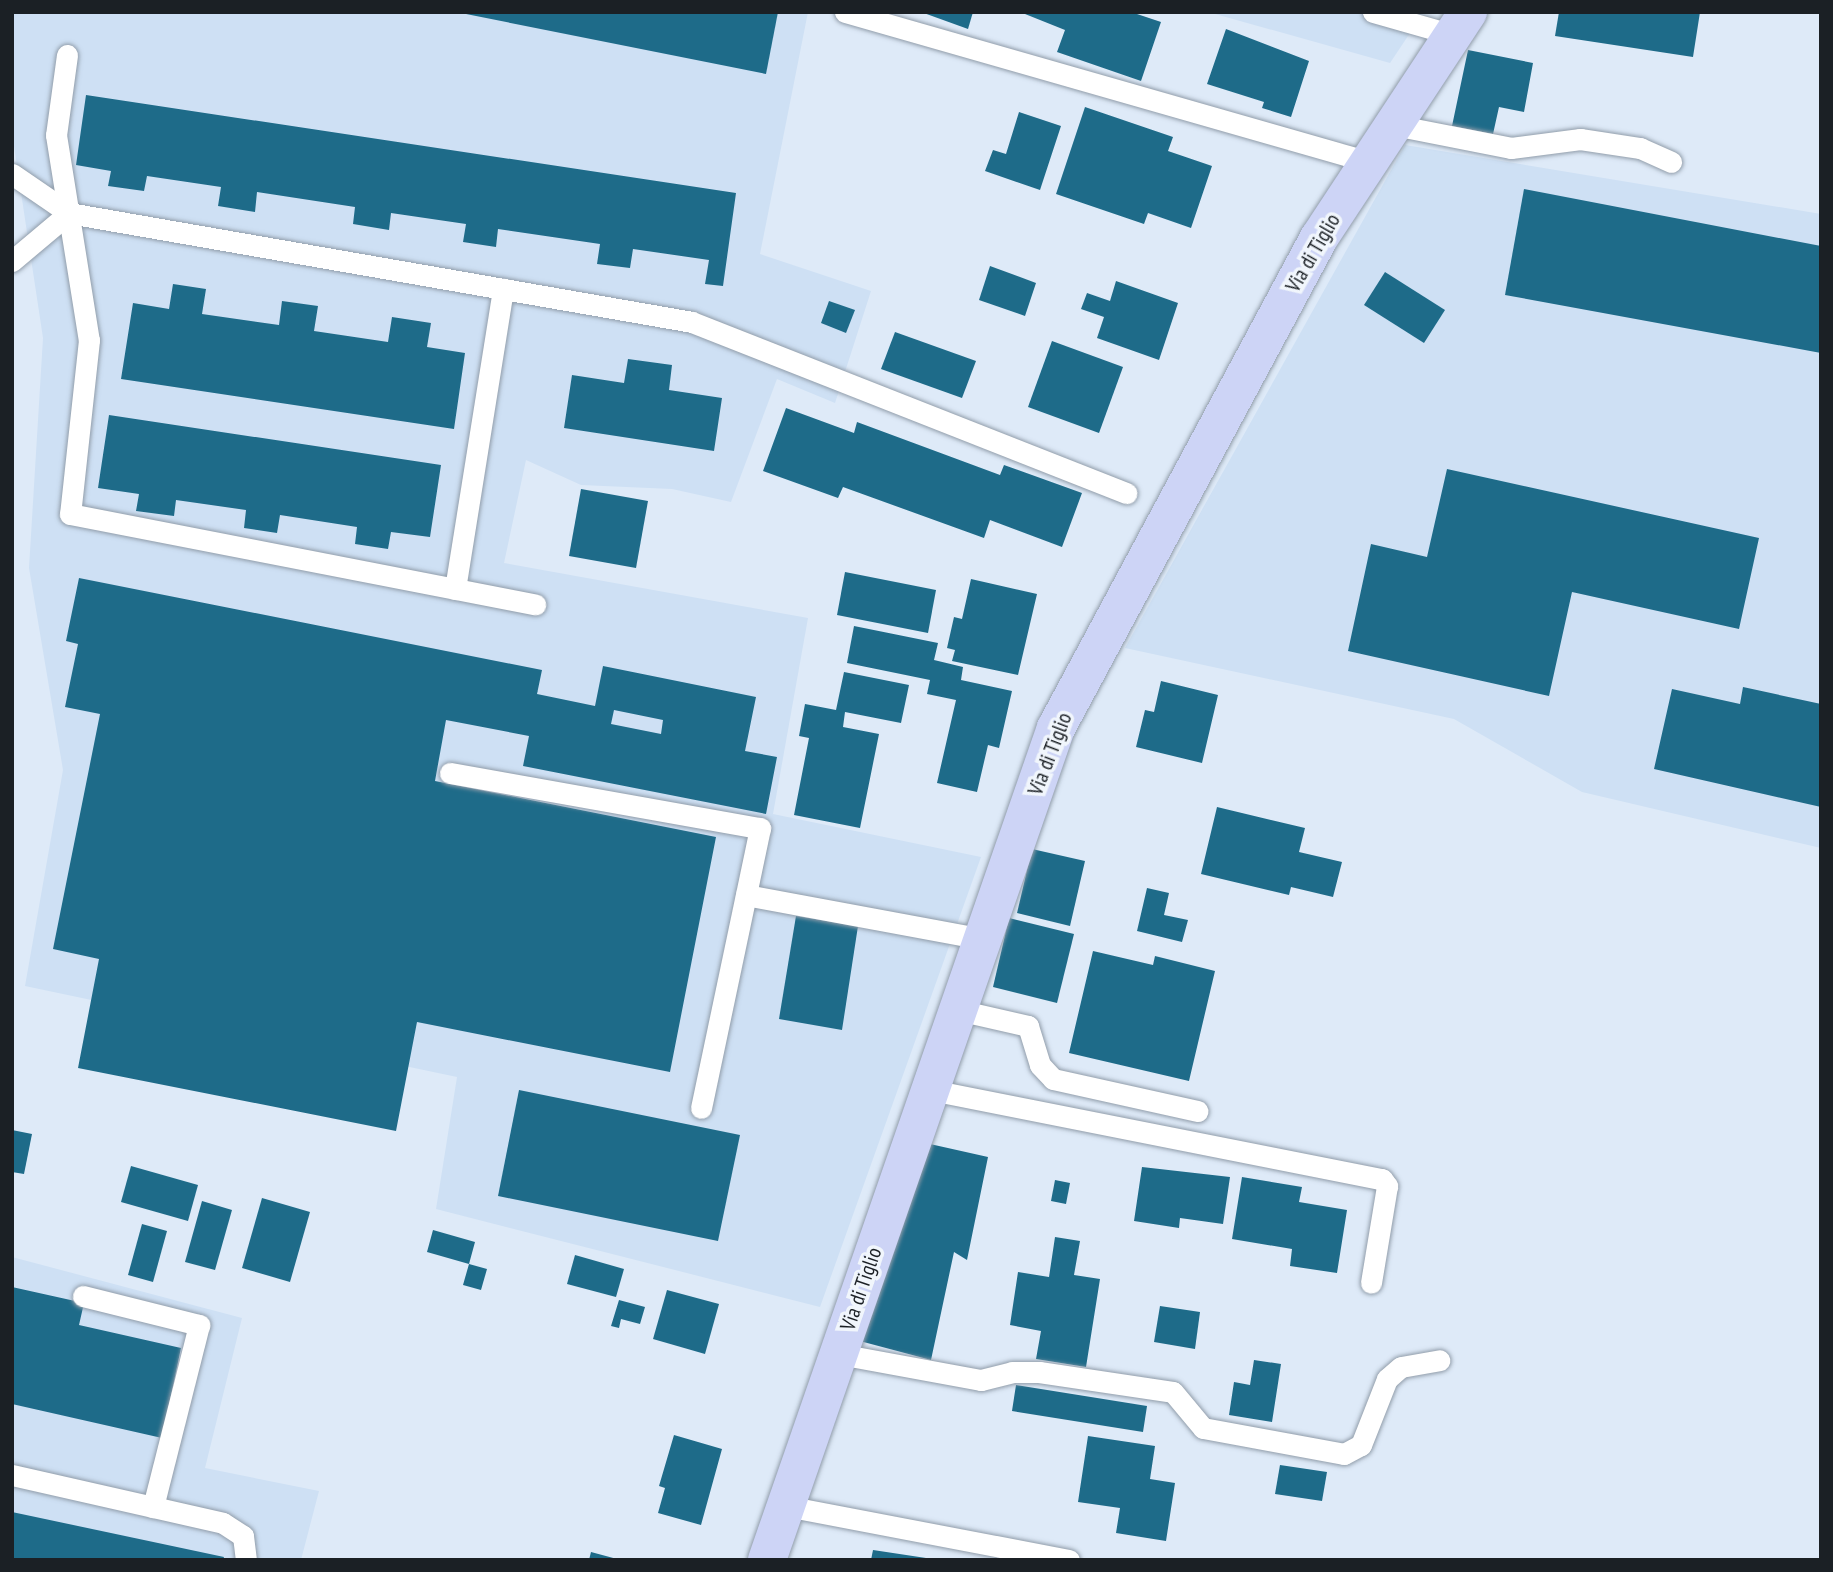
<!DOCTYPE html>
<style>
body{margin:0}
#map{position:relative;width:1833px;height:1572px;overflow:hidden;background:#deeaf8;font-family:"PT Sans Narrow",sans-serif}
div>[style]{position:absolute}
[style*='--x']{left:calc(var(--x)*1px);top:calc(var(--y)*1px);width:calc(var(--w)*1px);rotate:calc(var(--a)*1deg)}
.built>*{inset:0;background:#cee0f4}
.building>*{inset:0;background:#1e6b89}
.roads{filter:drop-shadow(0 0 2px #919daa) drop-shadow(0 0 2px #919daa)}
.lane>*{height:21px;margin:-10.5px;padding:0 10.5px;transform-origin:10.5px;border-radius:10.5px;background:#fff}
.primary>*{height:38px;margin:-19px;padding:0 19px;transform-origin:19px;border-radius:19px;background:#cdd4f6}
span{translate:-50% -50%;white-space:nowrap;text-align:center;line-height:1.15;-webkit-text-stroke:7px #f1f6fc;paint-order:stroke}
.street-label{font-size:21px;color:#1b2025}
.frame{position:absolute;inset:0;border:14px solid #1b2025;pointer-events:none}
</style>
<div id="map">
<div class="built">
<div style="clip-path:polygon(12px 12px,808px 12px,760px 254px,871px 291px,835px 403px,777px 379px,731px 502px,672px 489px,581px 485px,526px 460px,504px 563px,808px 618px,773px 814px,981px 857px,820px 1307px,436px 1209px,457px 1077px,25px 986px,63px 770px,29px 568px,43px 338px,12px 133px)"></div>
<div style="clip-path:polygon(1208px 12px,1424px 12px,1390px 63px)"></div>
<div style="clip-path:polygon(1405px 145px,1821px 214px,1821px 848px,1582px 792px,1454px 719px,1125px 648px)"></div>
<div style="clip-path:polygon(12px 1257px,242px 1318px,205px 1468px,319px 1491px,301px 1560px,12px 1560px)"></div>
</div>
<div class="building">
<div style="clip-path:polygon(456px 12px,778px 12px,766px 74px)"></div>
<div style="clip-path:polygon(921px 12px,973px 12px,968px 29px)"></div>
<div style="clip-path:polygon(1020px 12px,1131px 12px,1161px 22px,1141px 81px,1057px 52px,1065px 30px)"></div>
<div style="clip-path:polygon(1559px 12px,1700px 12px,1693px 57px,1555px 36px)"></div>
<div style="clip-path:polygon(1226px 29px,1309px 61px,1291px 117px,1262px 108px,1264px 102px,1207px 84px)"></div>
<div style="clip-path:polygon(1468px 50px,1533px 63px,1524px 112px,1499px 107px,1493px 134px,1452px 126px)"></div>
<div style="clip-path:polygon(86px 95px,736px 193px,723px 286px,705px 284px,709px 260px,633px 249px,630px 268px,597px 264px,600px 244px,498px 229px,496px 247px,463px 242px,466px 224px,391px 213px,389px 230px,353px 224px,355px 207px,257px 192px,255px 212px,218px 206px,221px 187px,147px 176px,144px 191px,108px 186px,111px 171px,76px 165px)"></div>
<div style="clip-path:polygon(1085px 107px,1173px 137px,1168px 151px,1212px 166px,1191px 228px,1148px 213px,1144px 224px,1056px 194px)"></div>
<div style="clip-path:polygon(1019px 112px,1061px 126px,1040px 190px,985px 171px,993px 150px,1006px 154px)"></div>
<div style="clip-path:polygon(1524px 189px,1821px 246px,1821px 353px,1505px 295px)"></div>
<div style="clip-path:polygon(990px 266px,1036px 283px,1025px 316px,979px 300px)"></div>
<div style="clip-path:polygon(1385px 272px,1445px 310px,1424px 343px,1364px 305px)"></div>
<div style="clip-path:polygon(1116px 281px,1178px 303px,1159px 360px,1097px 338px,1104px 317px,1081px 309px,1087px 293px,1110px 301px)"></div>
<div style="clip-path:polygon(173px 284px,206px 289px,202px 314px,279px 325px,282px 301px,318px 306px,314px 331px,388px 342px,392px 317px,431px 323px,427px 347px,465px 353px,454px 429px,121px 379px,133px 303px,169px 309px)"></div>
<div style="clip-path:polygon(829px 301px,855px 310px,846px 333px,821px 323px)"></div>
<div style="clip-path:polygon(895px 332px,976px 361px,962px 398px,881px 369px)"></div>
<div style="clip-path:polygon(1052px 341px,1123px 367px,1099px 433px,1028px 407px)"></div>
<div style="clip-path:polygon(628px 359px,672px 365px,669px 390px,722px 398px,714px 451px,564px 428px,572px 375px,624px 383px)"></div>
<div style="clip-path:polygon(786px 408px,854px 433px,857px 422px,1000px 475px,1004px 465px,1082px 493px,1062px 547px,990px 520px,984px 538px,843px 487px,838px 498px,763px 471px)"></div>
<div style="clip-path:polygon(109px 415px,441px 465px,430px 537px,391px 532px,388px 549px,355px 544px,357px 527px,280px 515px,277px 533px,244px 528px,246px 510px,176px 500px,174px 516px,136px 511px,139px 494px,98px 488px)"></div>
<div style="clip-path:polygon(1447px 469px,1759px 538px,1739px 629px,1572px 592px,1549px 696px,1348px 651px,1371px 544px,1427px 557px)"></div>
<div style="clip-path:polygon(581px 489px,648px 501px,636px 568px,569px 556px)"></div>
<div style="clip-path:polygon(845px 572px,936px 590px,928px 633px,837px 615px)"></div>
<div style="clip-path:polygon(evenodd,79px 578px,542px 670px,537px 694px,595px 706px,603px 666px,756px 697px,745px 751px,777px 757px,766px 814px,523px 766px,529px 736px,446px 720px,435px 781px,716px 837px,670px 1072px,417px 1022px,396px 1131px,78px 1068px,99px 959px,53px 949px,100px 714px,65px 707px,78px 644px,66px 641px,79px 578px,614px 710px,663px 720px,661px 734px,611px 724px,614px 710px)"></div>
<div style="clip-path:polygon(971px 579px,1037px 594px,1018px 675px,952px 661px,955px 650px,947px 648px,954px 617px,962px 619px)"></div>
<div style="clip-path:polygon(854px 626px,938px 643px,934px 660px,963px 667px,961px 680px,1012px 691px,999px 748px,988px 745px,977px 792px,937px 783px,956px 700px,927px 694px,930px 680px,847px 663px)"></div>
<div style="clip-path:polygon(844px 672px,909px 685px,901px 723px,845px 712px,843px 727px,879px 734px,860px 828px,794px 815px,809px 738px,799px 736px,805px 704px,836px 710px)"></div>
<div style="clip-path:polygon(1161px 681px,1218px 695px,1202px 763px,1136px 747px,1145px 710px,1154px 712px)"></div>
<div style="clip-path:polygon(1743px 687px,1821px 704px,1821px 807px,1654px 769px,1672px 689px,1740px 704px)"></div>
<div style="clip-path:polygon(1217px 807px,1305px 828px,1299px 852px,1342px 862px,1333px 897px,1291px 887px,1289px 895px,1201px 874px)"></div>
<div style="clip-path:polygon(1032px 849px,1085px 861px,1070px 926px,1017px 913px)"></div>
<div style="clip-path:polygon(1147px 888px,1169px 893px,1164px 915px,1188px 920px,1182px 942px,1137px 931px)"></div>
<div style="clip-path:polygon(796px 916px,858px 926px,842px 1030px,779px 1019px)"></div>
<div style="clip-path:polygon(1009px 918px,1074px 934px,1057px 1003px,993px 987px)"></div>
<div style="clip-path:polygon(1093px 951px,1153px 965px,1155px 956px,1215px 971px,1189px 1081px,1069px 1053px)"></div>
<div style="clip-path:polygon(519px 1090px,740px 1135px,718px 1241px,498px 1196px)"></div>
<div style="clip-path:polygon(12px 1130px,32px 1134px,24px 1174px,12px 1172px)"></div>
<div style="clip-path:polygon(930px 1144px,988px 1157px,967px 1260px,954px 1252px,931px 1360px,856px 1340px)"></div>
<div style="clip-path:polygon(131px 1166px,198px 1185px,188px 1221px,121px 1202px)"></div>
<div style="clip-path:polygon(1142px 1167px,1230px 1177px,1223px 1224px,1180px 1218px,1179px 1228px,1134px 1221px)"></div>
<div style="clip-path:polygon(1242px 1177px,1302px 1187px,1299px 1202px,1347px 1210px,1337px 1273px,1290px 1266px,1292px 1249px,1232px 1239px)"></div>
<div style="clip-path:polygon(1055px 1180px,1070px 1183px,1066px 1204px,1051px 1201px)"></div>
<div style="clip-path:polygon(262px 1198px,310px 1212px,290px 1282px,242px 1268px)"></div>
<div style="clip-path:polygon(202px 1201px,232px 1210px,215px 1270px,185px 1262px)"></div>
<div style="clip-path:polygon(142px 1224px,167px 1231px,153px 1282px,128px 1275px)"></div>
<div style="clip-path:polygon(433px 1230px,475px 1242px,469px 1264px,427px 1252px)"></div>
<div style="clip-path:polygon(1055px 1237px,1080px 1241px,1074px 1275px,1100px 1279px,1086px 1367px,1036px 1359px,1041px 1331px,1010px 1325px,1018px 1272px,1049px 1277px)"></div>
<div style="clip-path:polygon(575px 1255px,624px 1269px,616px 1297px,567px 1284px)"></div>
<div style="clip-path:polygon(469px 1264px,487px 1269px,481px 1290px,463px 1285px)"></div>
<div style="clip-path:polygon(12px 1287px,84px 1303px,79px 1325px,181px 1348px,162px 1438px,12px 1404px)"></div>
<div style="clip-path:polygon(667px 1290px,719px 1304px,705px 1354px,653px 1339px)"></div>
<div style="clip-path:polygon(619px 1300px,645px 1307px,640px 1324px,621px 1319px,619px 1328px,611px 1326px)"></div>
<div style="clip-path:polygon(1160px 1306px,1200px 1312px,1195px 1349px,1154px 1342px)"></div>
<div style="clip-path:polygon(1254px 1360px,1281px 1364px,1272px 1422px,1229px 1415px,1234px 1382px,1250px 1385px)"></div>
<div style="clip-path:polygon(1016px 1385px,1147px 1406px,1143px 1432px,1012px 1411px)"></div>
<div style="clip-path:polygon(674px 1435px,722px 1449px,701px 1525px,658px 1513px,665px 1488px,659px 1486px)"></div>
<div style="clip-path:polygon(1088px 1436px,1155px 1446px,1150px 1479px,1175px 1483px,1166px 1541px,1116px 1533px,1120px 1508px,1078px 1502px)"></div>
<div style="clip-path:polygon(1280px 1465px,1327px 1472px,1322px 1501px,1275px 1494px)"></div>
<div style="clip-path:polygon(12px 1512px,224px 1557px,223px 1560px,12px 1560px)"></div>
<div style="clip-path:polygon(873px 1550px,926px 1558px,926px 1560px,871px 1560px)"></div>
<div style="clip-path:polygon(591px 1552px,617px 1559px,617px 1560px,589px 1560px)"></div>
</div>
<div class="roads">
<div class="lane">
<div style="--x:845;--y:12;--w:545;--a:15.97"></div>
<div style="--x:1373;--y:12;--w:84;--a:15.9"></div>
<div style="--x:67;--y:55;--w:81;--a:97.8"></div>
<div style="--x:56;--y:135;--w:208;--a:80.9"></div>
<div style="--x:89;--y:340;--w:175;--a:96.2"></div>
<div style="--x:70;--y:514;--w:474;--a:11"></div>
<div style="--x:1394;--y:125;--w:119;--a:11.1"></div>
<div style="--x:1511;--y:148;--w:70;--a:-7.4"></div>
<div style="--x:1580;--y:139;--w:61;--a:8.5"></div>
<div style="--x:1640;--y:148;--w:34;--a:24"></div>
<div style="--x:12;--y:174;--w:69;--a:34.4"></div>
<div style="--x:69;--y:213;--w:75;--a:139.9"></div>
<div style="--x:69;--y:213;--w:632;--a:9.92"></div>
<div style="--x:692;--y:322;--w:467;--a:21.5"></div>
<div style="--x:455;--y:589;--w:304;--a:-80.9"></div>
<div style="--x:450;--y:773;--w:315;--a:10.1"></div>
<div style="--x:760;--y:828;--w:286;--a:101.9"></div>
<div style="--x:746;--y:895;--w:241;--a:10.5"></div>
<div style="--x:958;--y:1010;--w:72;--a:12.9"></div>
<div style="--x:1028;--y:1026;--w:41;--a:72.9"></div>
<div style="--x:1040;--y:1065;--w:19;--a:47"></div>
<div style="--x:1053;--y:1079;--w:148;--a:12.5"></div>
<div style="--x:931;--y:1090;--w:460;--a:11.2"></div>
<div style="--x:1382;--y:1179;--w:9;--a:54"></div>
<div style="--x:1387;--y:1186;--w:98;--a:99.4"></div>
<div style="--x:83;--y:1296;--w:120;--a:14"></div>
<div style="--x:199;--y:1325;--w:188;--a:104.2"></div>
<div style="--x:839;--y:1354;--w:144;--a:10.4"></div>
<div style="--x:981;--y:1380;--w:32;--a:-14"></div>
<div style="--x:1012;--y:1372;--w:27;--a:0"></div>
<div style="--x:1039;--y:1372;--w:135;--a:8.5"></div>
<div style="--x:1173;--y:1392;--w:47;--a:50.2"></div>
<div style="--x:1203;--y:1428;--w:143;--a:10.4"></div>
<div style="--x:1344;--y:1454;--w:19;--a:-28"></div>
<div style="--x:1361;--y:1445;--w:71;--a:-68.5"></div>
<div style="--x:1387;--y:1379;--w:18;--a:-41"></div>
<div style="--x:1401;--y:1367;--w:39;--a:-10"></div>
<div style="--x:12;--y:1475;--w:216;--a:12.8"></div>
<div style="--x:223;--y:1523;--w:24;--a:33"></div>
<div style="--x:243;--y:1536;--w:24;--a:83"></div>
<div style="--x:786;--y:1506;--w:288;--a:10.8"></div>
</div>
<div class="primary">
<div style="--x:767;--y:1560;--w:881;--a:-70.85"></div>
<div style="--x:1056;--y:728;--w:556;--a:-61.78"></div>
<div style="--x:1319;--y:238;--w:271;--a:-56.6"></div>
</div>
</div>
<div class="street-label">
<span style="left:1313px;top:253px;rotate:-60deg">Via di Tiglio</span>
<span style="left:1050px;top:754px;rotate:-69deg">Via di Tiglio</span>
<span style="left:861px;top:1289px;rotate:-71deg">Via di Tiglio</span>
</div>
<div class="frame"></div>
</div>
